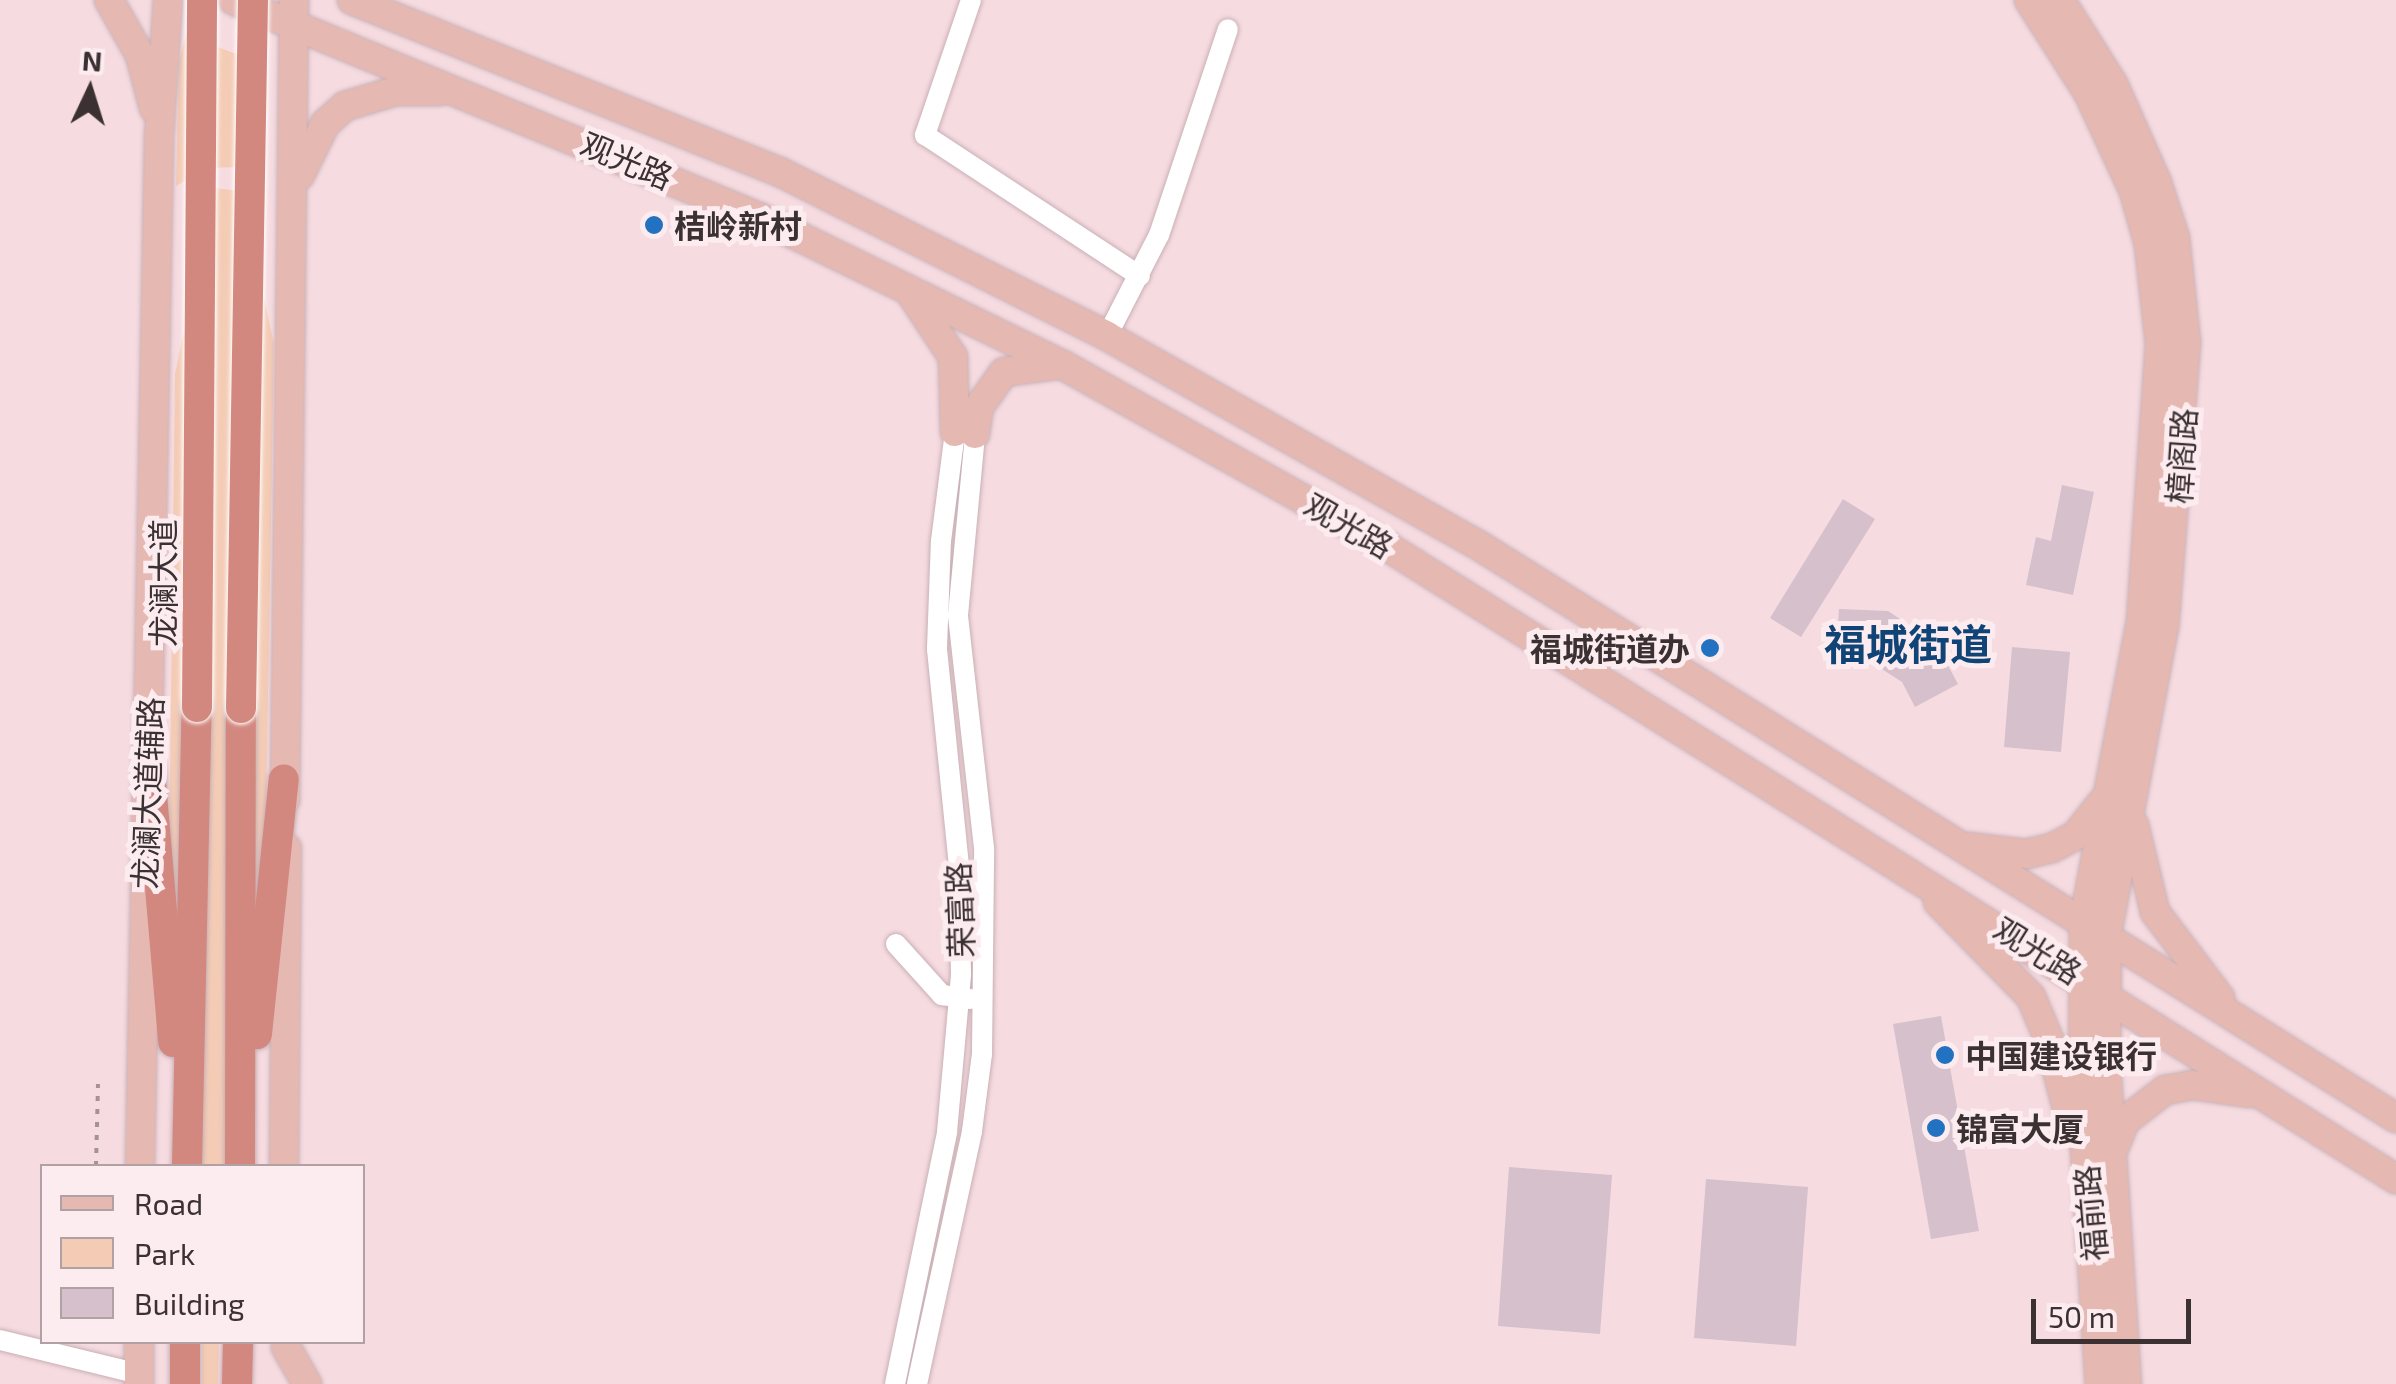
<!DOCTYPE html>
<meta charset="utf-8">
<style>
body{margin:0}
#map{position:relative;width:2396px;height:1384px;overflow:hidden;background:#f6dce1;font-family:"Exo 2","Noto Sans SC",sans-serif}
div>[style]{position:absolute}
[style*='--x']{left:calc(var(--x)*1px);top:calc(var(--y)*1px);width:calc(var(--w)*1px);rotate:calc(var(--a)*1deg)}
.green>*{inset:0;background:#f4ccb6}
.building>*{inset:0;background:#d5c0cc}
.path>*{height:4px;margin-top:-2px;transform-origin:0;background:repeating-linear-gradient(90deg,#a59296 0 5px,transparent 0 13px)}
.roads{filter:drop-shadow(0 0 2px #c9b0b5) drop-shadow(0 0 2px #c9b0b5)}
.minor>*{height:20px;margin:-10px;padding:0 10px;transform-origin:10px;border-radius:10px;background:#fff}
.major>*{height:28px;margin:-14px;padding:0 14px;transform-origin:14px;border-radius:14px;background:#e5b8b2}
.highway>*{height:30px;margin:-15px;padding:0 15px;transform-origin:15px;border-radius:15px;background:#d3887f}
.bridges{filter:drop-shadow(0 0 2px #fff) drop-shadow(0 0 2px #fff)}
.highway-bridge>*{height:30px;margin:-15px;padding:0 15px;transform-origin:15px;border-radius:15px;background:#d3887f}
.dots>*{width:28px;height:28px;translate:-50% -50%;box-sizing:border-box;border:5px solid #fcecef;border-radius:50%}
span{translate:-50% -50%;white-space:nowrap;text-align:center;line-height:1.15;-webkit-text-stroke:10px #fcecef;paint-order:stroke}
.street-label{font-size:32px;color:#3b3133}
.poi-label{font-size:32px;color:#3b3133;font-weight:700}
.left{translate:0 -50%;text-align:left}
.right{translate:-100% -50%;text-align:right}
.district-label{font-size:42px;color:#114476;font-weight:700}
.legend{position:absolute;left:40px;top:1164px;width:325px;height:180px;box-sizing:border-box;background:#fcecef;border:2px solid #afa1a4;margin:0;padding:12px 18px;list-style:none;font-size:30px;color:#3b3133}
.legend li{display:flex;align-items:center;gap:20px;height:50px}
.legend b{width:50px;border:2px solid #afa1a4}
.north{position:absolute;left:40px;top:40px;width:100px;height:100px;-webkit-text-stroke:8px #fcecef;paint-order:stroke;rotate:4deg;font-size:28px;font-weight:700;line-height:40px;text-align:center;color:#3b3133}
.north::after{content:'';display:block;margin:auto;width:35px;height:45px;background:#3b3133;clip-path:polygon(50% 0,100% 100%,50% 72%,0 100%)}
.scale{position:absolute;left:2031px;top:1299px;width:160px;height:45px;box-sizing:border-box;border:5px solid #3b3133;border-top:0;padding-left:12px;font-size:30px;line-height:35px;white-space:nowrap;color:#3b3133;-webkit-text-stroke:8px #fcecef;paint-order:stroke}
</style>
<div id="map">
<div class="green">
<div style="clip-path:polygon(186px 35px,265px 65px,242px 167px,206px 168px,176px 186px,179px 61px)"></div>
<div style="clip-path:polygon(214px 188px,240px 191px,274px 344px,266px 813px,227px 1166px,200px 1166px,169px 858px,175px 374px)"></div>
<div style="clip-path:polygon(202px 1342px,219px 1342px,218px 1384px,202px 1384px)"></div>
</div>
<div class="building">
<div style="clip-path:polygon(2062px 485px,2094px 492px,2073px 595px,2026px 585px,2036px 537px,2051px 541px)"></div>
<div style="clip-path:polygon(1843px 499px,1875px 519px,1801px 637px,1770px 618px)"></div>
<div style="clip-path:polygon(1839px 609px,1888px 611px,1936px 643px,1958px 684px,1915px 707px,1902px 682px,1866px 659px,1836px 658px)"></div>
<div style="clip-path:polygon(2012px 647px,2070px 652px,2061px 752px,2004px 747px)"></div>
<div style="clip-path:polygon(1941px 1016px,1979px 1231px,1931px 1239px,1893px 1024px)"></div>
<div style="clip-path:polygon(1509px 1167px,1612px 1175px,1600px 1334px,1498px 1326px)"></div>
<div style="clip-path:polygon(1706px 1179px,1808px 1187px,1796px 1346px,1694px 1338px)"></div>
</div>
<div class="path">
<div style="--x:96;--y:1166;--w:82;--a:-88.6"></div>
</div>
<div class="roads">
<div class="minor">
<div style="--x:971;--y:0;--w:143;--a:108.8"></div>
<div style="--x:925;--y:135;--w:257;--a:33.3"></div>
<div style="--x:1107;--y:336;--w:114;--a:-62.8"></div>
<div style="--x:1159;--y:235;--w:217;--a:-71.5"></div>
<div style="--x:896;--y:944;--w:69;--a:48"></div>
<div style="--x:942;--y:995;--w:28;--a:8"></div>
<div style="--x:0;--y:1340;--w:143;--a:13.7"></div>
<div style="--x:895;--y:1384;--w:257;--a:-78.3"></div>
<div style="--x:947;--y:1132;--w:159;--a:-84.9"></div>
<div style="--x:961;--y:974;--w:108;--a:-91.1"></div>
<div style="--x:959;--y:866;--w:219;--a:-95.8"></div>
<div style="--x:937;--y:648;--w:107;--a:-87.9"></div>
<div style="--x:941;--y:541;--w:110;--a:-82.7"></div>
<div style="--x:917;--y:1384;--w:259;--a:-77.7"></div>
<div style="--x:972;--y:1131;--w:78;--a:-82.6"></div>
<div style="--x:982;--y:1054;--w:206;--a:-89.4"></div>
<div style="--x:984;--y:848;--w:234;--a:-96.4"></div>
<div style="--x:958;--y:615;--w:182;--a:-84.6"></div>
</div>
<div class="major">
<div style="--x:109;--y:0;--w:63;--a:60.6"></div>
<div style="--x:140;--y:55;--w:55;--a:75.2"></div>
<div style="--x:233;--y:0;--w:571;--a:22.43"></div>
<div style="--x:761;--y:218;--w:336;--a:26"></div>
<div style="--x:1063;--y:365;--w:372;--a:29.2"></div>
<div style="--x:1388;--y:547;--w:1190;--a:32.09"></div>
<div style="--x:352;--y:0;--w:461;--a:21.9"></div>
<div style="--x:780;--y:172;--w:366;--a:26.6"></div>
<div style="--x:1107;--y:336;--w:422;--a:29.4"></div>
<div style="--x:1475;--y:543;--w:1086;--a:31.98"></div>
<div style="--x:2029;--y:0;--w:112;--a:57.4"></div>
<div style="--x:2089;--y:94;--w:107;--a:65.1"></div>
<div style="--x:2134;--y:191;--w:55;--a:74.2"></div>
<div style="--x:2149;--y:244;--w:101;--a:83.7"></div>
<div style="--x:2160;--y:344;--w:279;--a:93.9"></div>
<div style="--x:2141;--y:622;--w:304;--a:100.8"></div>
<div style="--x:2084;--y:921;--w:196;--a:90.3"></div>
<div style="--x:2083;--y:1117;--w:268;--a:86.4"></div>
<div style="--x:2060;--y:0;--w:99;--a:57.8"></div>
<div style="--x:2113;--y:84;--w:108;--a:66"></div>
<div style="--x:2157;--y:183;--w:58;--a:71.9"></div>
<div style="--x:2175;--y:238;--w:106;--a:84"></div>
<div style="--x:2186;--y:343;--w:284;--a:94.4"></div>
<div style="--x:2164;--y:626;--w:314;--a:100.5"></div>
<div style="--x:2107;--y:935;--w:127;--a:90.5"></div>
<div style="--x:2106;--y:1062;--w:323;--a:86.3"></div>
<div style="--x:300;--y:175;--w:57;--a:-63.9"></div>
<div style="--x:325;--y:124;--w:27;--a:-42"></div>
<div style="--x:345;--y:106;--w:53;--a:-16.4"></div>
<div style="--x:396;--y:91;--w:44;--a:0"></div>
<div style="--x:912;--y:295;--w:74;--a:56.5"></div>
<div style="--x:953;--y:357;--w:75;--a:88.5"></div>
<div style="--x:975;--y:434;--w:27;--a:-82"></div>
<div style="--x:979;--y:407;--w:43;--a:-54.5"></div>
<div style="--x:1004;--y:372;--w:51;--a:-7.8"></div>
<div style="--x:285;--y:800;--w:800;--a:-89.36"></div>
<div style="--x:2134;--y:825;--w:89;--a:76.4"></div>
<div style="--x:2155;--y:912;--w:108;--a:52.9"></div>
<div style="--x:1968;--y:847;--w:58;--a:6.9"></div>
<div style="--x:2026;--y:854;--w:27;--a:-13"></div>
<div style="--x:2052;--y:848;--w:27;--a:-28"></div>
<div style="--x:2076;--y:835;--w:43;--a:-51.5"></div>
<div style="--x:1938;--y:902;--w:133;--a:45.6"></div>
<div style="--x:2031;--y:997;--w:49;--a:67.1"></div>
<div style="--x:2050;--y:1042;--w:85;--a:75.6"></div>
<div style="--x:2114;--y:1148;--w:29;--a:-68"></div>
<div style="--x:2125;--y:1121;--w:51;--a:-37.8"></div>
<div style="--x:2165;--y:1090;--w:27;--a:-10"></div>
<div style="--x:2192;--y:1085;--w:59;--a:7.9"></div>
<div style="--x:140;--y:1166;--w:1028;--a:-88.94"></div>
<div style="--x:159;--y:138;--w:138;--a:-86.3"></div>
<div style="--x:284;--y:1166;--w:318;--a:-89.5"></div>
<div style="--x:286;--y:1347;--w:43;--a:60.4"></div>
<div style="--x:139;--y:1384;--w:42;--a:-90"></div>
</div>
<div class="highway">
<div style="--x:150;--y:771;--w:272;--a:85.1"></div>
<div style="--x:257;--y:1034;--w:256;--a:-84"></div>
<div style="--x:187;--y:1166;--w:459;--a:-88.8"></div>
<div style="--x:240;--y:1166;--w:458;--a:-89.9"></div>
<div style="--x:185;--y:1384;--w:42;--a:-90"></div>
<div style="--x:237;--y:1384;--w:42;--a:-88.6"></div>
</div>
</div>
<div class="bridges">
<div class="highway-bridge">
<div style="--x:197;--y:707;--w:707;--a:-89.59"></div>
<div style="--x:241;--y:708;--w:708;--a:-89.03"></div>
</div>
</div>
<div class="dots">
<div style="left:654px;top:225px;background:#2272c1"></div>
<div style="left:1710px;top:648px;background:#2272c1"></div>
<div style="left:1945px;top:1055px;background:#2272c1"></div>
<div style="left:1936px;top:1128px;background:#2272c1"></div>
</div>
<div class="street-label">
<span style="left:627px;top:160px;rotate:23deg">观光路</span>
<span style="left:2181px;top:456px;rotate:-86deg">樟阁路</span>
<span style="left:1349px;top:525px;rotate:30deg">观光路</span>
<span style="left:162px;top:583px;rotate:-90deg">龙澜大道</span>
<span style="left:147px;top:793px;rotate:-88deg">龙澜大道辅路</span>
<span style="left:959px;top:910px;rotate:-92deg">荣富路</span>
<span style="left:2038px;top:950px;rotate:32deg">观光路</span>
<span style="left:2090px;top:1213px;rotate:-95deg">福前路</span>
</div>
<div class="poi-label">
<span class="left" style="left:674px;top:225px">桔岭新村</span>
<span class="right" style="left:1690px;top:648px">福城街道办</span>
<span class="left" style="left:1965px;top:1055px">中国建设银行</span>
<span class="left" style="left:1956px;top:1128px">锦富大厦</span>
</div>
<div class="district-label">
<span style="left:1908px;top:643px">福城街道</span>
</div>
<ul class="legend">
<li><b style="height:12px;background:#e5b8b2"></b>Road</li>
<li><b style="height:28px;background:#f4ccb6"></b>Park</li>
<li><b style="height:28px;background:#d5c0cc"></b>Building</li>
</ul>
<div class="north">N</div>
<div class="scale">50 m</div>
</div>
